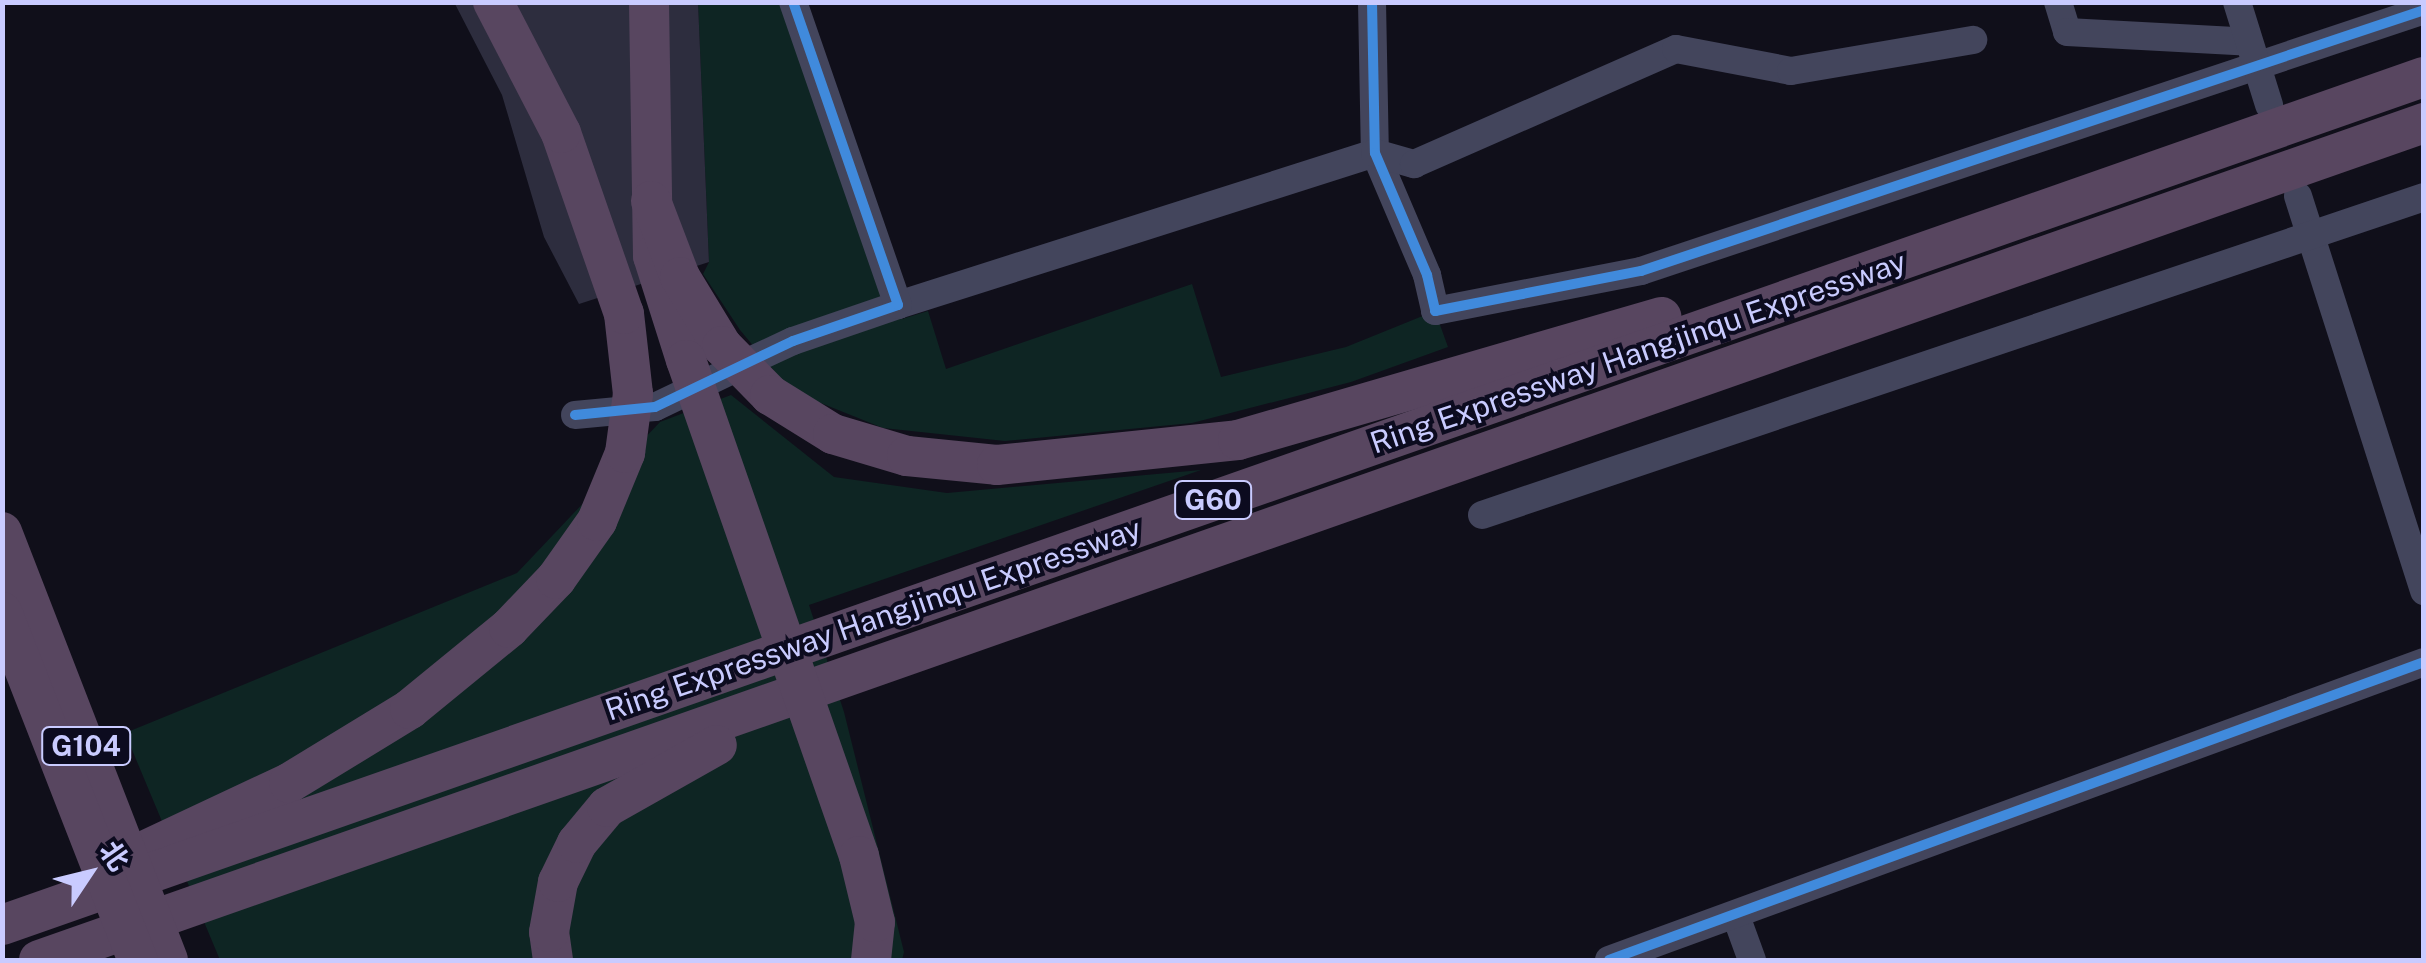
<!DOCTYPE html>
<meta charset="utf-8">
<style>
body{margin:0}
#map{position:relative;width:2426px;height:963px;overflow:hidden;background:#100f1a;font-family:"Public Sans","Noto Sans SC",sans-serif}
div>[style]{position:absolute}
[style*='--x']{left:calc(var(--x)*1px);top:calc(var(--y)*1px);width:calc(var(--w)*1px);rotate:calc(var(--a)*1deg)}
.green>*{inset:0;background:#0e2523}
.building>*{inset:0;background:#2d2d3e}
.minor>*{height:28px;margin:-14px;padding:0 14px;transform-origin:14px;border-radius:14px;background:#43455c}
.highway>*{height:40px;margin:-20px;padding:0 20px;transform-origin:20px;border-radius:20px;background:#584660}
.highway-bridge>*{height:40px;margin:-20px;padding:0 20px;transform-origin:20px;border-radius:20px;background:#584660}
.cycleway>*{height:10px;margin:-5px;padding:0 5px;transform-origin:5px;border-radius:5px;background:#408adc}
span{translate:-50% -50%;white-space:nowrap;text-align:center;line-height:1.15;-webkit-text-stroke:8px #0c0b1f;paint-order:stroke}
.shield-label span{padding:2px 8px;background:#0c0b1f;border:2px solid;border-radius:8px;-webkit-text-stroke-width:0}
.shield-label{font-size:28px;color:#c9cbff;font-weight:700}
.street-label{font-size:30px;color:#c9cbff}
.frame{position:absolute;inset:0;border:5px solid #c9cbff;pointer-events:none}
.north{position:absolute;left:40px;top:823px;width:100px;height:100px;-webkit-text-stroke:8px #0c0b1f;paint-order:stroke;rotate:55deg;font-size:28px;font-weight:700;line-height:40px;text-align:center;color:#c9cbff}
.north::after{content:'';display:block;margin:auto;width:35px;height:45px;background:#c9cbff;clip-path:polygon(50% 0,100% 100%,50% 72%,0 100%)}
</style>
<div id="map">
<div class="green">
<div style="clip-path:polygon(698px 3px,791px 3px,902px 319px,928px 311px,946px 369px,1192px 284px,1221px 377px,1346px 347px,1435px 311px,1448px 347px,1351px 382px,1192px 423px,1005px 441px,883px 428px,791px 391px,740px 330px,703px 274px,709px 262px)"></div>
<div style="clip-path:polygon(731px 395px,834px 477px,947px 493px,1201px 470px,809px 605px,844px 712px,904px 952px,902px 960px,220px 960px,125px 733px,517px 573px,660px 422px)"></div>
</div>
<div class="building">
<div style="clip-path:polygon(454px 2px,698px 2px,709px 262px,579px 304px,544px 237px,502px 95px)"></div>
</div>
<div class="minor">
<div style="--x:1372;--y:2;--w:151;--a:88.9"></div>
<div style="--x:1375;--y:153;--w:133;--a:66.9"></div>
<div style="--x:1427;--y:275;--w:37;--a:77"></div>
<div style="--x:1435;--y:311;--w:210;--a:-11"></div>
<div style="--x:1641;--y:271;--w:825;--a:-18.43"></div>
<div style="--x:2058;--y:2;--w:31;--a:73"></div>
<div style="--x:2067;--y:32;--w:182;--a:3.1"></div>
<div style="--x:2237;--y:2;--w:108;--a:72.7"></div>
<div style="--x:2298;--y:196;--w:415;--a:72.3"></div>
<div style="--x:898;--y:305;--w:501;--a:-17.67"></div>
<div style="--x:1375;--y:153;--w:41;--a:15.8"></div>
<div style="--x:1414;--y:164;--w:286;--a:-23.7"></div>
<div style="--x:1676;--y:49;--w:117;--a:10.8"></div>
<div style="--x:1791;--y:71;--w:185;--a:-9.7"></div>
<div style="--x:752;--y:360;--w:45;--a:-24.9"></div>
<div style="--x:793;--y:341;--w:111;--a:-18.9"></div>
<div style="--x:898;--y:305;--w:321;--a:-109.1"></div>
<div style="--x:643;--y:408;--w:12;--a:-5"></div>
<div style="--x:655;--y:407;--w:83;--a:-25.6"></div>
<div style="--x:575;--y:415;--w:43;--a:-5.3"></div>
<div style="--x:1482;--y:515;--w:994;--a:-18.65"></div>
<div style="--x:1736;--y:916;--w:47;--a:70"></div>
<div style="--x:1609;--y:960;--w:868;--a:-20.08"></div>
</div>
<div class="highway">
<div style="--x:649;--y:2;--w:254;--a:89.1"></div>
<div style="--x:653;--y:256;--w:109;--a:72.4"></div>
<div style="--x:651;--y:201;--w:81;--a:69.1"></div>
<div style="--x:680;--y:277;--w:81;--a:58.7"></div>
<div style="--x:722;--y:346;--w:69;--a:45.6"></div>
<div style="--x:770;--y:395;--w:74;--a:31.8"></div>
<div style="--x:833;--y:434;--w:77;--a:16.6"></div>
<div style="--x:907;--y:456;--w:90;--a:5.7"></div>
<div style="--x:997;--y:465;--w:242;--a:-5.9"></div>
<div style="--x:1238;--y:440;--w:441;--a:-16.2"></div>
<div style="--x:148;--y:849;--w:156;--a:-25.1"></div>
<div style="--x:289;--y:783;--w:142;--a:-31.4"></div>
<div style="--x:410;--y:709;--w:128;--a:-39.3"></div>
<div style="--x:509;--y:628;--w:68;--a:-46.2"></div>
<div style="--x:556;--y:579;--w:71;--a:-54.7"></div>
<div style="--x:597;--y:521;--w:74;--a:-67.6"></div>
<div style="--x:625;--y:453;--w:60;--a:-82.3"></div>
<div style="--x:633;--y:394;--w:81;--a:-96.4"></div>
<div style="--x:624;--y:314;--w:192;--a:-109.2"></div>
<div style="--x:561;--y:133;--w:148;--a:-117.4"></div>
<div style="--x:2;--y:925;--w:2566;--a:-19.3"></div>
<div style="--x:39;--y:960;--w:2528;--a:-19.34"></div>
<div style="--x:553;--y:960;--w:28;--a:-98"></div>
<div style="--x:549;--y:932;--w:51;--a:-79.8"></div>
<div style="--x:558;--y:882;--w:43;--a:-64"></div>
<div style="--x:577;--y:843;--w:47;--a:-50.2"></div>
<div style="--x:607;--y:807;--w:126;--a:-29.4"></div>
<div style="--x:871;--y:960;--w:38;--a:-84"></div>
</div>
<div class="highway-bridge">
<div style="--x:686;--y:360;--w:525;--a:70.77"></div>
<div style="--x:859;--y:856;--w:68;--a:76.4"></div>
<div style="--x:2;--y:532;--w:459;--a:68.8"></div>
<div style="--x:2;--y:612;--w:374;--a:68.7"></div>
</div>
<div class="cycleway">
<div style="--x:1372;--y:2;--w:151;--a:88.9"></div>
<div style="--x:1375;--y:153;--w:133;--a:66.9"></div>
<div style="--x:1427;--y:275;--w:37;--a:77"></div>
<div style="--x:1435;--y:311;--w:210;--a:-11"></div>
<div style="--x:1641;--y:271;--w:825;--a:-18.43"></div>
<div style="--x:575;--y:415;--w:80;--a:-5.7"></div>
<div style="--x:655;--y:407;--w:153;--a:-25.6"></div>
<div style="--x:793;--y:341;--w:111;--a:-18.9"></div>
<div style="--x:898;--y:305;--w:321;--a:-109.1"></div>
<div style="--x:1609;--y:960;--w:868;--a:-20.08"></div>
</div>
<div class="shield-label">
<span style="left:1213px;top:500px">G60</span>
<span style="left:86px;top:746px">G104</span>
</div>
<div class="street-label">
<span style="left:1638px;top:352px;rotate:-19deg">Ring Expressway Hangjinqu Expressway</span>
<span style="left:873px;top:619px;rotate:-19deg">Ring Expressway Hangjinqu Expressway</span>
</div>
<div class="frame"></div>
<div class="north">北</div>
</div>
